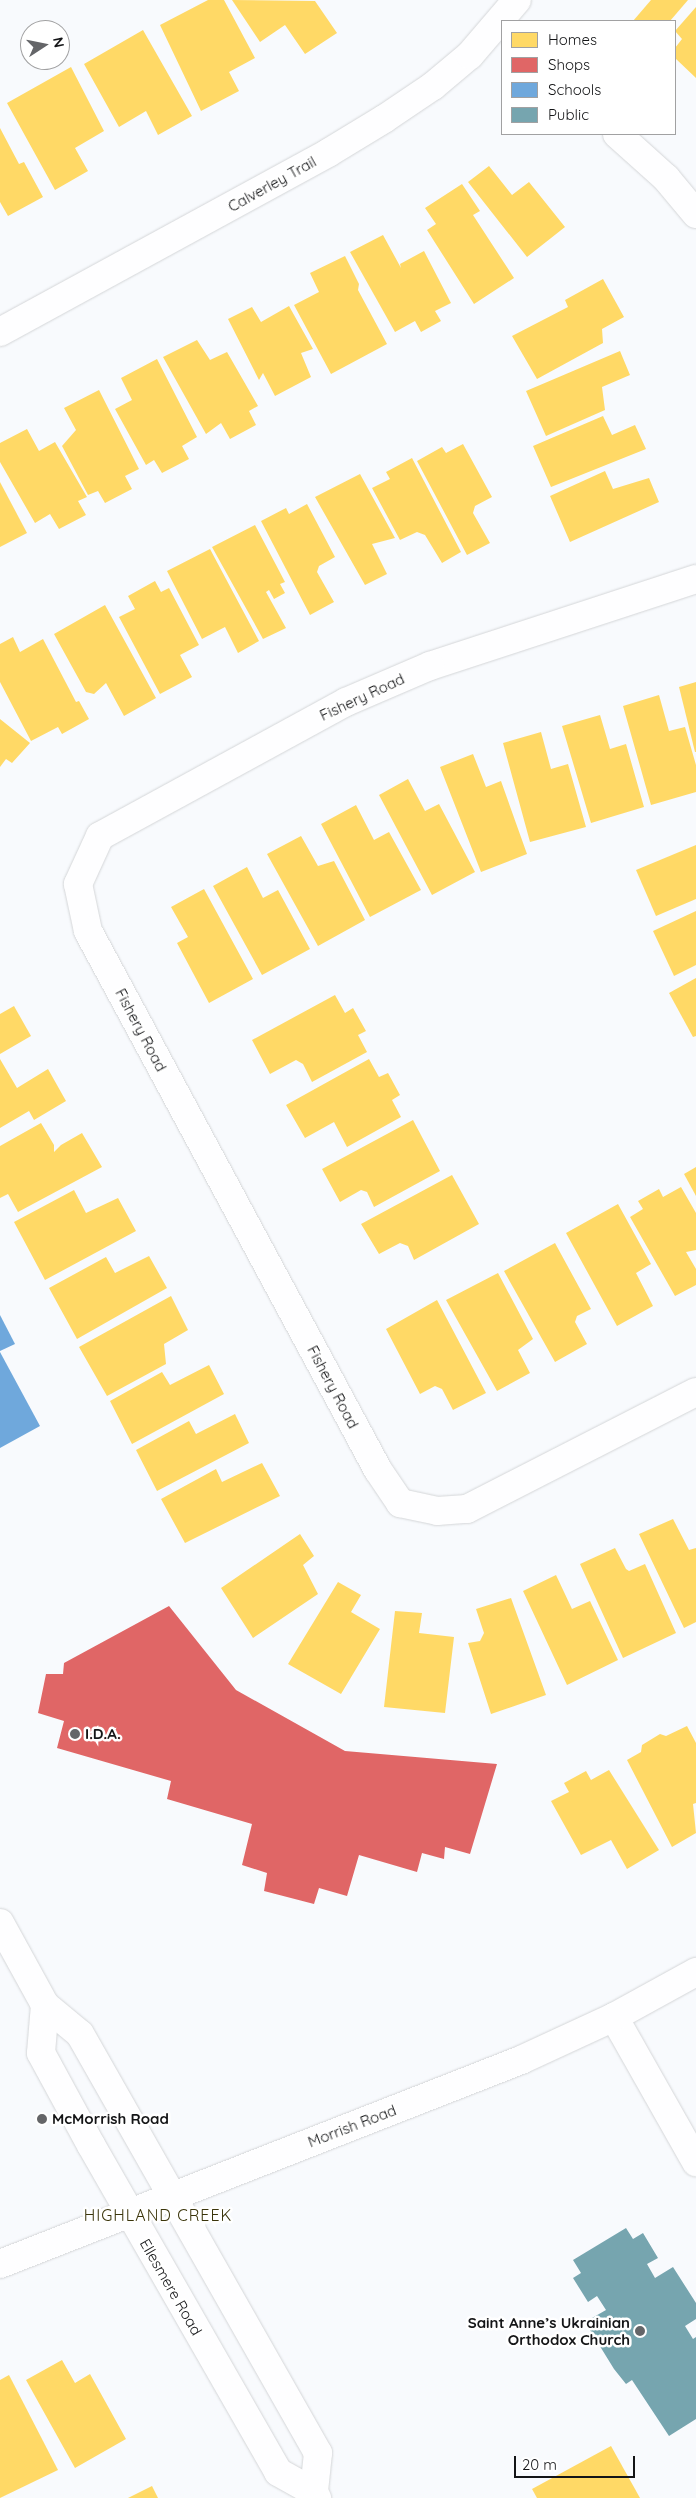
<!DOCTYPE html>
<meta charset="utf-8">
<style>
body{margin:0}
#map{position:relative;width:696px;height:2498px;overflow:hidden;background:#f8fafd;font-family:Quicksand,sans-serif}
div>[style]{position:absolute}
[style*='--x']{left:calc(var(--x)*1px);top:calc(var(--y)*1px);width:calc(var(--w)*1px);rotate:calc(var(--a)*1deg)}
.homes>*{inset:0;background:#ffd966}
.shops>*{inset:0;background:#e06666}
.schools>*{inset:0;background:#6fa8dc}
.public>*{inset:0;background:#76a5af}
.roads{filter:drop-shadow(0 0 1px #d4d6d8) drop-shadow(0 0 1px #d4d6d8)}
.minor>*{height:28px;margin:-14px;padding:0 14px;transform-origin:14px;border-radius:14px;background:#fefeff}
.major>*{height:28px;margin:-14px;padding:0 14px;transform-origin:14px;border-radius:14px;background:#fefeff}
.dots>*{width:14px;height:14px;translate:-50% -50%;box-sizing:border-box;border:2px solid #fff;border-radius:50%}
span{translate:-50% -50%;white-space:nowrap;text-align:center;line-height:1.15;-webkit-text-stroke:5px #fff;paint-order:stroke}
.street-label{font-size:15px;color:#141517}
.poi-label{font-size:15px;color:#141517;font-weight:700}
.left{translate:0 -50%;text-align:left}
.right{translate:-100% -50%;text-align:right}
.neighbourhood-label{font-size:16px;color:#3b350b;letter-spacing:1px}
.legend{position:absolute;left:501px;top:20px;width:175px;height:115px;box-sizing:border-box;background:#fff;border:1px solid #a1a1a2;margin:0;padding:6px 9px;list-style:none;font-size:15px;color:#141517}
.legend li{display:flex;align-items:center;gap:10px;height:25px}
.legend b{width:25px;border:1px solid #a1a1a2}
.north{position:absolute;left:20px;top:20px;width:50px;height:50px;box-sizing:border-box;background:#fff;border:1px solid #a1a1a2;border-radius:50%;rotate:79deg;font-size:14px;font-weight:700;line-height:20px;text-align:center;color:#141517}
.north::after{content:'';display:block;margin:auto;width:18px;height:22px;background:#646568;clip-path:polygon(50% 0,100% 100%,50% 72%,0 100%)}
.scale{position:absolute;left:514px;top:2456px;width:121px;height:22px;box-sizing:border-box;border:2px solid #141517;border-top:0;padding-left:6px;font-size:15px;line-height:18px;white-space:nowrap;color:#141517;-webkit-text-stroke:4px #fff;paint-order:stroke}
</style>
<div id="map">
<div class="homes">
<div style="clip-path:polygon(208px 0,224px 0,255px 58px,229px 72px,239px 91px,201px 111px,160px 25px)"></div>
<div style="clip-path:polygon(232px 0,315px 1px,337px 33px,305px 54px,285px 25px,260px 42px)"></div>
<div style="clip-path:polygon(651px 0,688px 0,670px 21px,633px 21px)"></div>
<div style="clip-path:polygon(696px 7px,696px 78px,675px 58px,675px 48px,682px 39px,675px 31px)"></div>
<div style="clip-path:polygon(143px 30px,192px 116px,158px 135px,146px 111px,119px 127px,84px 64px)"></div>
<div style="clip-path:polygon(71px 67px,104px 131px,75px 148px,88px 171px,55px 190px,7px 103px)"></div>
<div style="clip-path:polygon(0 128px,19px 164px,24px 162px,43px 197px,8px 216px,0 202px)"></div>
<div style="clip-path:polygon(489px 166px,512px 195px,529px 182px,565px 227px,527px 257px,468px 182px)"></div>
<div style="clip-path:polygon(462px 184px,480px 211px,473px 215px,514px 278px,474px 304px,427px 230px,436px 224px,425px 208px)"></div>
<div style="clip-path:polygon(383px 235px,401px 268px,400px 264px,424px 251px,451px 303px,435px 311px,441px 321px,421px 332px,415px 321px,395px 332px,350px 252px)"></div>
<div style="clip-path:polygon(345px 256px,359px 284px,358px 290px,387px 344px,331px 374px,294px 305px,319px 292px,310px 273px)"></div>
<div style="clip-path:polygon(603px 279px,624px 317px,602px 329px,603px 343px,537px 379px,512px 336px,568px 307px,565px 300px)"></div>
<div style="clip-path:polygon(289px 306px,313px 349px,301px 353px,311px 377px,275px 396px,263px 373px,259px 380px,228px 319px,252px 307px,261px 322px)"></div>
<div style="clip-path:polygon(197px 340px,210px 360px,227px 352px,258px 406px,249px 411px,256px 425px,230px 439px,221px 423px,206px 434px,163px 357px)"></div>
<div style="clip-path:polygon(620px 351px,630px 375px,602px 387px,605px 410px,546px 436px,526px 391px)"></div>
<div style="clip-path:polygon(157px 359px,197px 437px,182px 446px,189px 459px,162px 473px,154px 460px,146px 465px,115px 409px,132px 400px,121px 378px)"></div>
<div style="clip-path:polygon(99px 390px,139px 469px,125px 476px,132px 489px,105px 503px,98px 491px,88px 495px,62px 446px,76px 430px,64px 408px)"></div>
<div style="clip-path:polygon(603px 416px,612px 435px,635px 425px,646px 449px,551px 487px,533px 446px)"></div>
<div style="clip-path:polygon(27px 429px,39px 451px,55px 442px,87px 497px,78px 501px,86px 515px,59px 529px,50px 514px,35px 523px,0 462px,0 443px)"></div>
<div style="clip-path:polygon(463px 444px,492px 497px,475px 506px,473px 513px,490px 543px,467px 555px,417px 461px,442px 447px,446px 453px)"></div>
<div style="clip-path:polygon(412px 458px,461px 552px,442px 563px,425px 535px,417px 532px,400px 540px,372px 488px,390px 479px,386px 472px)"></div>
<div style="clip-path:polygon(605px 471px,613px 489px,649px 478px,659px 502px,570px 542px,550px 496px)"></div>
<div style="clip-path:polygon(360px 474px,395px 538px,372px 544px,387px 574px,365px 585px,315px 497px)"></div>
<div style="clip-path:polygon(0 482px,27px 533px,0 547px)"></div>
<div style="clip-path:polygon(307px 504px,335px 557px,319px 566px,317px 572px,334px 602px,310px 615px,261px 521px,286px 508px,289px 514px)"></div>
<div style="clip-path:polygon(255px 525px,285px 582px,280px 584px,285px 593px,274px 599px,269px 590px,266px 592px,286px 628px,263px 639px,212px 547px)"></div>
<div style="clip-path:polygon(210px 549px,259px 641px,238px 653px,225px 627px,202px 639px,167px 571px)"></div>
<div style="clip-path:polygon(155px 581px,161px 592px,169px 588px,199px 645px,180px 655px,192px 677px,160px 694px,119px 617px,135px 609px,128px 596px)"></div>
<div style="clip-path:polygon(105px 605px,156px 698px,124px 716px,106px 683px,94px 694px,86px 692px,54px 634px)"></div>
<div style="clip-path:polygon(13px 637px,20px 652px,43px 639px,76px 702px,79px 701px,89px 719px,62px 734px,58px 727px,31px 741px,0 682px,0 644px)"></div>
<div style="clip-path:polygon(696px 682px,696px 752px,695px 752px,679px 687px)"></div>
<div style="clip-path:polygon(659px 695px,669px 731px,685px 727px,696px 765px,696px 792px,651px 805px,623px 706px)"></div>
<div style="clip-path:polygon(600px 715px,610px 749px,626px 744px,644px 807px,591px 823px,562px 726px)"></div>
<div style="clip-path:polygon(0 719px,30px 743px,12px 763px,6px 759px,0 767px)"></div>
<div style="clip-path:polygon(541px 732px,551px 769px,568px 764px,586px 827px,530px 842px,503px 743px)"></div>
<div style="clip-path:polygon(473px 754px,486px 787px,501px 781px,527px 854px,481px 872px,440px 767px)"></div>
<div style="clip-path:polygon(408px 779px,425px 811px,439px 804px,475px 872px,432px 895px,379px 795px)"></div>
<div style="clip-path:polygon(356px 805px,374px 840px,389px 832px,421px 890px,370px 917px,321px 824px)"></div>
<div style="clip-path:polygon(301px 836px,318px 866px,334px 861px,365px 920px,318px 946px,267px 854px)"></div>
<div style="clip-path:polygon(696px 845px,696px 899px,656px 916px,636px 870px)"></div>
<div style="clip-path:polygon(247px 867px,263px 898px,278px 890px,310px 949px,262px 975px,213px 886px)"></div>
<div style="clip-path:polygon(204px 889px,253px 979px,209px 1003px,177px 943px,188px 937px,171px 907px)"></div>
<div style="clip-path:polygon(696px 911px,696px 965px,674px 976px,653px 931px)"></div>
<div style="clip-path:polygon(696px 978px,696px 1036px,693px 1037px,669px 993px)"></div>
<div style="clip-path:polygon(335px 995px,345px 1013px,353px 1008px,366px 1031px,358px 1035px,367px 1052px,312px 1082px,303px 1064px,296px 1060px,270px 1074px,252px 1040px)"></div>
<div style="clip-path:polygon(14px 1006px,31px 1036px,0 1054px,0 1014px)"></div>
<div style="clip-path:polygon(0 1059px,17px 1088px,48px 1069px,66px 1101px,34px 1120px,29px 1111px,0 1128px)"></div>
<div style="clip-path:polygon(369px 1059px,379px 1077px,388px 1073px,400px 1095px,392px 1100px,401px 1117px,347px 1147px,334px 1122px,305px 1138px,286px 1105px)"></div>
<div style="clip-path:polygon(413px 1120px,440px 1171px,374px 1207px,367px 1192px,361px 1190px,340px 1202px,322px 1169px)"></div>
<div style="clip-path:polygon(41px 1123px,54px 1145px,54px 1152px,61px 1145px,82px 1133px,102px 1167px,18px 1212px,8px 1194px,0 1198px,0 1146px)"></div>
<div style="clip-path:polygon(696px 1167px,696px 1196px,684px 1174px)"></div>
<div style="clip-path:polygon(452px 1175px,479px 1224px,414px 1260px,408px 1246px,400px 1243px,379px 1254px,361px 1224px)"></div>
<div style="clip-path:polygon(681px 1187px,696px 1213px,696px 1250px,686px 1252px,696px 1269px,696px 1285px,675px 1296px,630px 1217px,643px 1209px,638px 1201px,659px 1189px,663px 1197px)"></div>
<div style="clip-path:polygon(74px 1190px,86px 1213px,118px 1198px,136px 1231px,45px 1280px,14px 1222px)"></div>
<div style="clip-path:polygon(618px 1204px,651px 1264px,636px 1273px,653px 1306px,617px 1326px,566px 1233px)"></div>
<div style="clip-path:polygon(555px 1243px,591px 1309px,577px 1316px,575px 1322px,587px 1344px,555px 1362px,504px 1271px)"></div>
<div style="clip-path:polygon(149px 1256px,167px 1288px,77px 1339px,49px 1288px,106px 1257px,115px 1273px)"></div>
<div style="clip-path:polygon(498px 1273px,533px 1339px,518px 1350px,530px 1373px,497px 1391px,446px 1300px)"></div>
<div style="clip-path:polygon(171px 1296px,188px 1330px,164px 1344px,166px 1364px,107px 1396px,79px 1347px)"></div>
<div style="clip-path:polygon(437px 1300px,486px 1393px,453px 1410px,442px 1389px,435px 1386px,420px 1394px,386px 1329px)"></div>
<div style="clip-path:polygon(209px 1365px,224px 1394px,132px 1444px,110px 1401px,162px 1372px,170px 1385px)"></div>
<div style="clip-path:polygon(235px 1414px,249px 1443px,157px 1491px,136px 1450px,189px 1421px,196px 1434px)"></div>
<div style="clip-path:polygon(262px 1463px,280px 1496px,185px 1543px,161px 1499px,216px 1469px,222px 1482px)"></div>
<div style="clip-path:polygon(673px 1519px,689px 1550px,696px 1548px,696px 1622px,684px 1628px,639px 1534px)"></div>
<div style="clip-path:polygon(300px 1534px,314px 1556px,303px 1565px,318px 1594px,253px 1638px,221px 1588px)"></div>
<div style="clip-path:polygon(615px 1548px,626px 1569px,629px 1571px,645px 1564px,676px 1633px,623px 1658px,580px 1564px)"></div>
<div style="clip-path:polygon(556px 1575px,572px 1609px,590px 1601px,618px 1660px,567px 1685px,523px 1591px)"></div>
<div style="clip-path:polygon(338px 1582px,361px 1595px,351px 1612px,380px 1629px,341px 1694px,288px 1664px)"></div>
<div style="clip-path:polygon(511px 1598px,546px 1695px,491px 1714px,468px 1643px,480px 1641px,484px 1633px,476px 1609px)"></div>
<div style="clip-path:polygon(395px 1611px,422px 1613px,419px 1633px,454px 1637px,445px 1713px,384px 1707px)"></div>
<div style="clip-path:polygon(687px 1726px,696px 1743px,696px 1803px,693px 1804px,696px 1833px,672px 1847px,627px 1760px,641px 1752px,642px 1745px,660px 1734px,666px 1736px)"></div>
<div style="clip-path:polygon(609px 1770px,659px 1850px,627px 1869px,611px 1840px,581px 1855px,551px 1801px,569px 1792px,564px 1783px,586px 1771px,591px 1780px)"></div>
<div style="clip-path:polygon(62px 2360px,75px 2383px,90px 2374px,126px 2439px,75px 2468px,26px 2380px)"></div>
<div style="clip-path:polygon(9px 2375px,58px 2470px,0 2498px,0 2380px)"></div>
<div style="clip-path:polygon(611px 2446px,640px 2498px,537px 2498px,532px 2489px)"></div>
<div style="clip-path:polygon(152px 2486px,158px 2498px,128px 2498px)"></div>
</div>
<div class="shops">
<div style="clip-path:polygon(169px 1606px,236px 1690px,345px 1751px,497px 1764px,470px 1854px,445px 1847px,444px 1859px,422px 1853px,417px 1872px,359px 1855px,347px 1896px,319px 1888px,314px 1904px,264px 1891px,267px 1873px,242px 1865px,252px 1824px,167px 1799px,171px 1781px,57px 1748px,64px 1721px,38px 1713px,46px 1674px,63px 1674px,64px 1663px)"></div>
</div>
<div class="schools">
<div style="clip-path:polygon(0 1315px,15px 1344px,0 1351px)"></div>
<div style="clip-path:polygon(0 1352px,40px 1426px,0 1448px)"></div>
</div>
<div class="public">
<div style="clip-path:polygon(626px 2228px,633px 2239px,643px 2233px,658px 2258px,647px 2264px,655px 2278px,673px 2267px,696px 2303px,696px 2319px,685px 2326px,693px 2339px,696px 2337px,696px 2419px,669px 2436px,632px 2380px,626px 2384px,614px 2369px,585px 2322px,606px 2310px,597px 2296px,588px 2302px,573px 2278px,581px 2273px,573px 2260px)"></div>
</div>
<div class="roads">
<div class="minor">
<div style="--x:617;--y:134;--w:66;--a:41.9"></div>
<div style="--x:666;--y:178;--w:47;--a:50.2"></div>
<div style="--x:0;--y:332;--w:374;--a:-28.6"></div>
<div style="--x:328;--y:153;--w:66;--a:-31.3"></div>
<div style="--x:384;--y:119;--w:59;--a:-34"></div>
<div style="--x:433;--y:86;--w:48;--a:-40"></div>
<div style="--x:470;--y:55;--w:72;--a:-49.5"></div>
<div style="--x:696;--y:579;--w:280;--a:161.9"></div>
<div style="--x:430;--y:666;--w:91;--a:156.8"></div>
<div style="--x:346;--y:702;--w:280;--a:151.4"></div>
<div style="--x:100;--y:836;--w:53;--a:114.6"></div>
<div style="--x:78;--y:884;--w:48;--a:78"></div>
<div style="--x:88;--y:931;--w:612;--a:61.72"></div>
<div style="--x:378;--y:1470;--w:40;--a:56"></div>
<div style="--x:400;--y:1503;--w:38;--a:12"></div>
<div style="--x:437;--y:1511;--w:30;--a:-4"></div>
<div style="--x:467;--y:1509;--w:257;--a:-27.1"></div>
<div style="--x:614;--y:2017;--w:167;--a:60.5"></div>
<div style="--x:0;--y:2264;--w:560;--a:-21.38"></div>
<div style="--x:521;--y:2060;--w:102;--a:-24.8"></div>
<div style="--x:614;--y:2017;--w:94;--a:-28.8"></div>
</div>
<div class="major">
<div style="--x:0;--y:1923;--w:94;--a:61.2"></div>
<div style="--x:45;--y:2005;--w:45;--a:39.6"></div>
<div style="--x:80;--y:2034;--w:482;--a:60.4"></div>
<div style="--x:318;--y:2453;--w:39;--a:96"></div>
<div style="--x:45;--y:2005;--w:48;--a:94.8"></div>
<div style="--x:41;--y:2053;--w:105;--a:61.5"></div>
<div style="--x:91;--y:2145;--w:377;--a:60.2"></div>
<div style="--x:278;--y:2472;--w:41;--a:29.1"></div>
<div style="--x:314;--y:2492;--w:7;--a:63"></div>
</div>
</div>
<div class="dots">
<div style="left:75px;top:1734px;background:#646568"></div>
<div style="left:42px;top:2119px;background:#646568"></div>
<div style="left:640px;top:2331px;background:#646568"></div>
</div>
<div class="street-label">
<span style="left:272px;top:184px;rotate:-29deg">Calverley Trail</span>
<span style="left:362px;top:697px;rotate:-25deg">Fishery Road</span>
<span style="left:141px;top:1030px;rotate:62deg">Fishery Road</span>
<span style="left:333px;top:1387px;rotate:62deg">Fishery Road</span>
<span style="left:352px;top:2126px;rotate:-21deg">Morrish Road</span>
<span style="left:171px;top:2287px;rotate:60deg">Ellesmere Road</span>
</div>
<div class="poi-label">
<span class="left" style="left:85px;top:1734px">I.D.A.</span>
<span class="left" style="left:52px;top:2119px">McMorrish Road</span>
<span class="right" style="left:630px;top:2331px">Saint Anne’s Ukrainian<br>Orthodox Church</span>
</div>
<div class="neighbourhood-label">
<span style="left:158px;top:2215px">HIGHLAND CREEK</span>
</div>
<ul class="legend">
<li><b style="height:14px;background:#ffd966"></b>Homes</li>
<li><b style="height:14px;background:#e06666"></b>Shops</li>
<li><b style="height:14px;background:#6fa8dc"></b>Schools</li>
<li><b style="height:14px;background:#76a5af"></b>Public</li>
</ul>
<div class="north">N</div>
<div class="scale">20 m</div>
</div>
